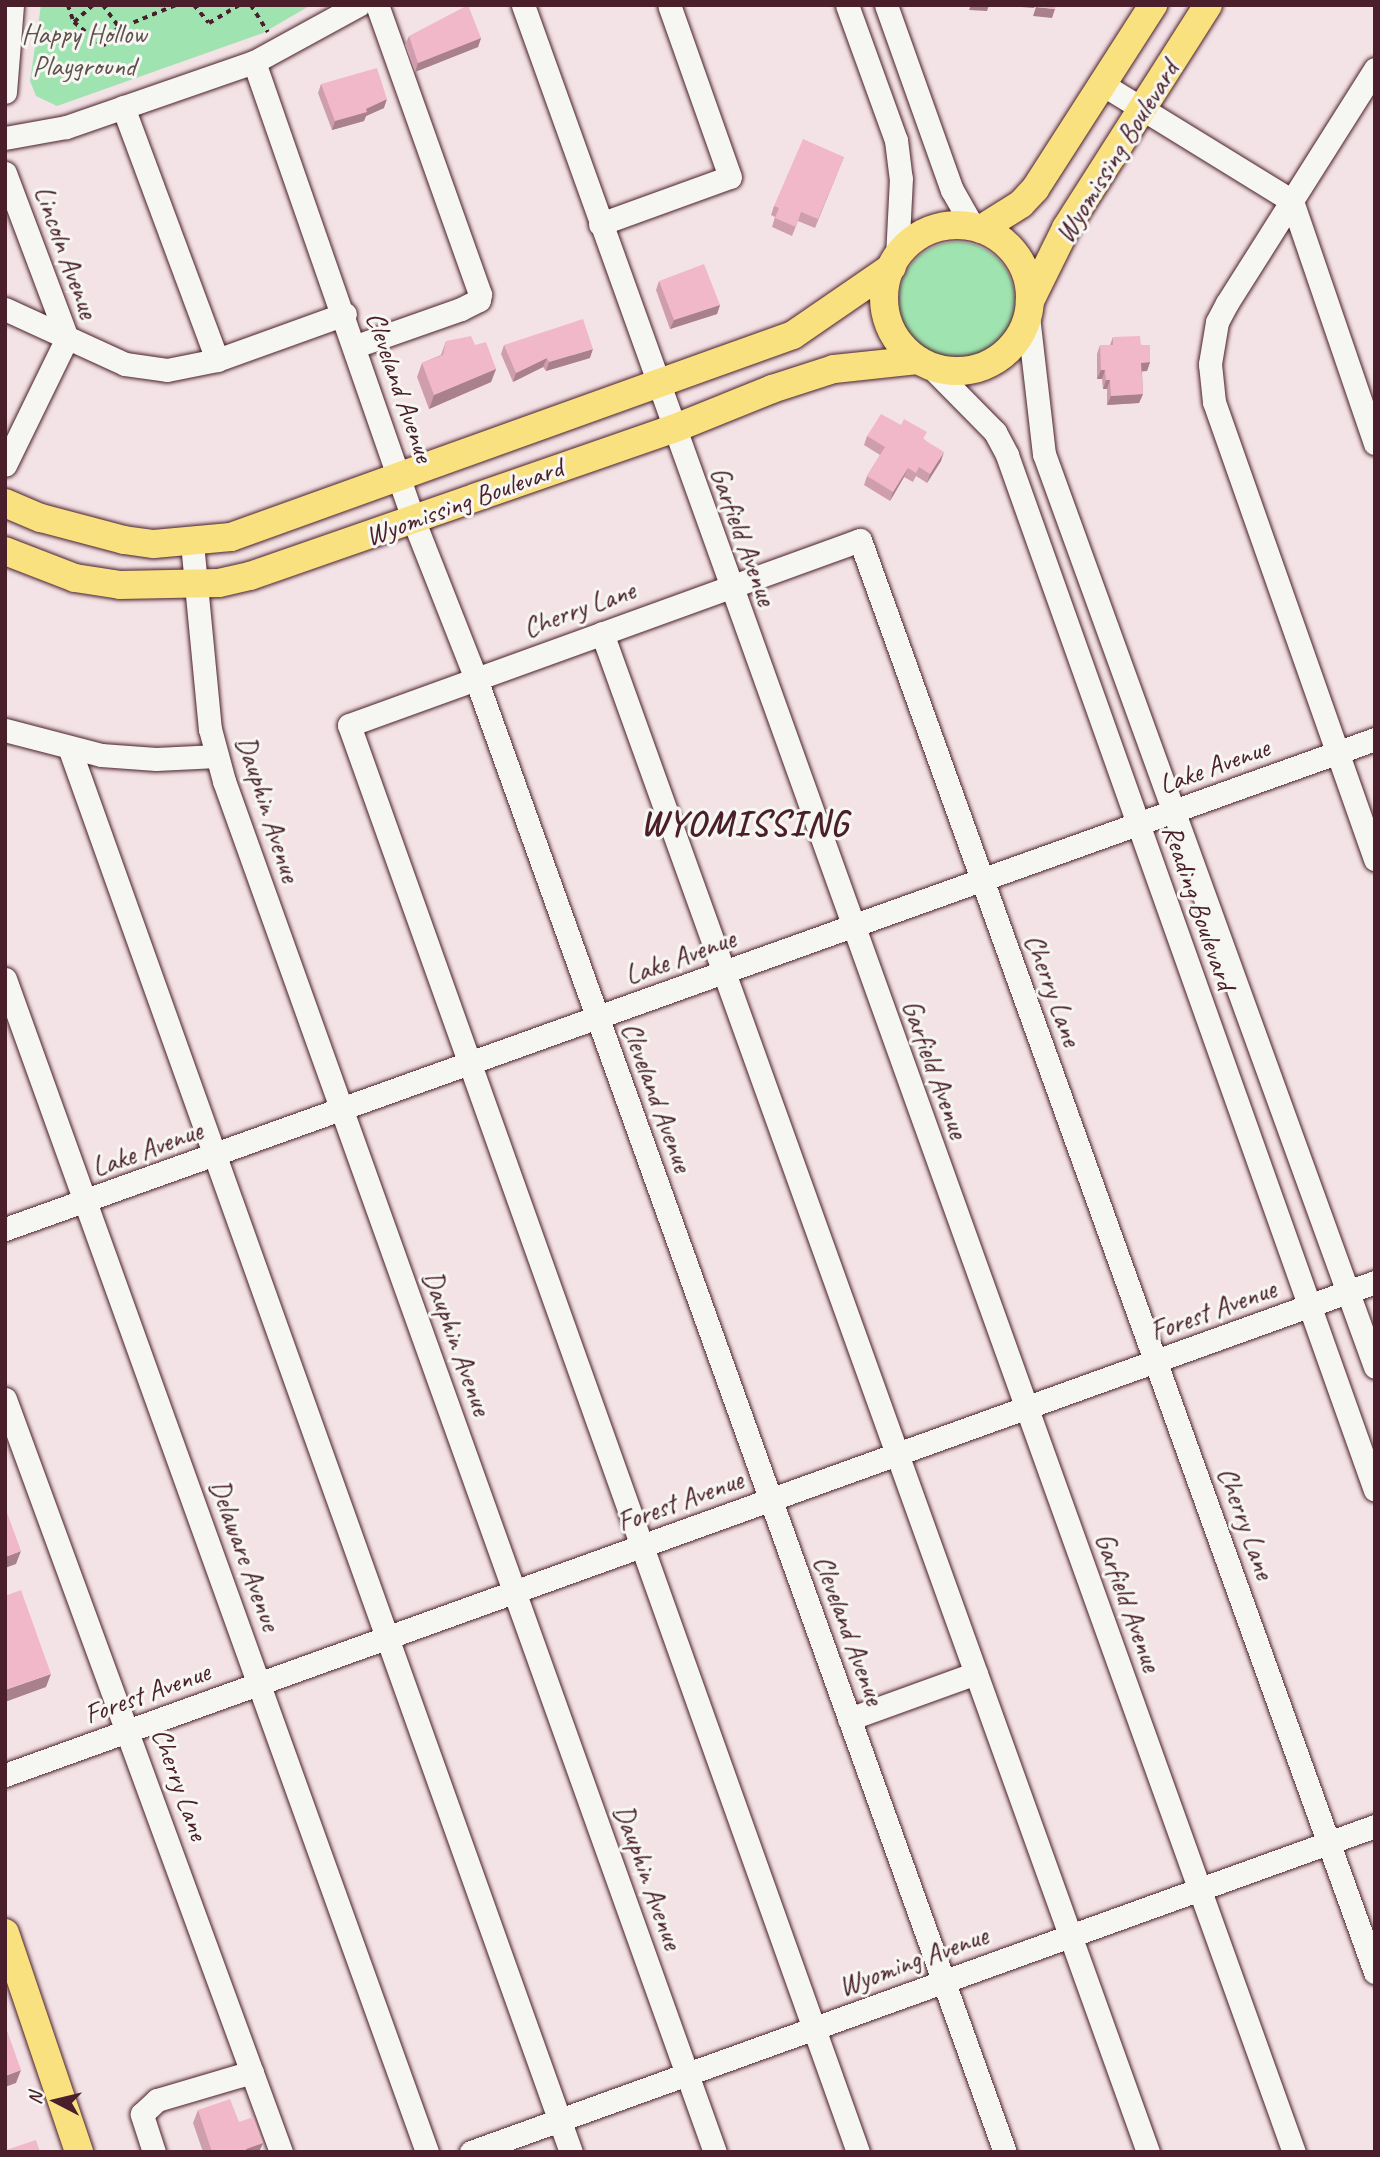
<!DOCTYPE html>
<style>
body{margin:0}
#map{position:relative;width:1380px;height:2157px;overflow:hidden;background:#f4e3e6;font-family:Caveat,sans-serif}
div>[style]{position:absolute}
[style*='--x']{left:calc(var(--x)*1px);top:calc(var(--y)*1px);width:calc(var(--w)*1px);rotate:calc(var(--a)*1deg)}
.green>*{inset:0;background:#9fe4b0}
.round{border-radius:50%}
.path>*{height:3.5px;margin-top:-1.75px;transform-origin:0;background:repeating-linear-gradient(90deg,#4a1f2b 0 5px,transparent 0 10px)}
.roads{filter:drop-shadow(0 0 2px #4a1f2b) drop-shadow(0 0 2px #4a1f2b)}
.minor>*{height:23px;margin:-11.5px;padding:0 11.5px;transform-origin:11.5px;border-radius:11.5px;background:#f6f6f2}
.major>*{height:28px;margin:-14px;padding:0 14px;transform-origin:14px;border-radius:14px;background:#fae180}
.major>.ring{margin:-14px;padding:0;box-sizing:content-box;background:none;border:28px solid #fae180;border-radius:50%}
.wall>*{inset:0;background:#cf9eae}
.shaded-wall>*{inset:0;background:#a9818d}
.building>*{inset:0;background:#f1b8ca}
span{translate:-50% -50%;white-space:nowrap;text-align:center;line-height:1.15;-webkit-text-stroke:6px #f6f6f2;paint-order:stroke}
.park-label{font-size:28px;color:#5f504c}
.street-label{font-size:28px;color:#4a1f2b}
.district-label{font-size:35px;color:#4a1f2b;font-weight:700;letter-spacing:2px}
.frame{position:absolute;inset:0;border:7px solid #4a1f2b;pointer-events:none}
.north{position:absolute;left:21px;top:2066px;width:70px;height:70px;-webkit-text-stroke:5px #f6f6f2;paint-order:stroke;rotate:277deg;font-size:19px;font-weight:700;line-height:28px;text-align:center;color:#4a1f2b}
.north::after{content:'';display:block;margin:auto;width:24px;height:32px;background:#4a1f2b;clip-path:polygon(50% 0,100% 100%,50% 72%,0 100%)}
</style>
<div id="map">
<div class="green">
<div style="clip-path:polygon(41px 5px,311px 5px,263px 33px,57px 106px,36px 96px,30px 81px)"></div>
<div class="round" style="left:899px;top:242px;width:116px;height:116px"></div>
</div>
<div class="path">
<div style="--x:68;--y:5;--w:18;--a:71"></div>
<div style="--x:74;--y:22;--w:38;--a:40"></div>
<div style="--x:103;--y:46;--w:20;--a:-53"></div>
<div style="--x:115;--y:30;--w:66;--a:-22.3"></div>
<div style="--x:103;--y:5;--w:29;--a:54"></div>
<div style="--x:194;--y:5;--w:23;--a:50"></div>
<div style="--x:209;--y:23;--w:35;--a:-31"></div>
<div style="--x:251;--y:5;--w:32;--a:58"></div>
<div style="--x:74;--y:22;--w:25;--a:-42"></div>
</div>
<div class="roads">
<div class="minor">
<div style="--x:523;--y:5;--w:2281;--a:70.25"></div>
<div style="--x:847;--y:5;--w:144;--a:70.1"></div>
<div style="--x:896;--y:140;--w:38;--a:83"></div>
<div style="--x:901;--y:178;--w:79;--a:92.9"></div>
<div style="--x:886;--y:5;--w:196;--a:70.4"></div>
<div style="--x:952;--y:190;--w:43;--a:60.4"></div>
<div style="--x:254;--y:62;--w:484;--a:70.8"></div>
<div style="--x:413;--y:519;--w:172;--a:68.5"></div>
<div style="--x:476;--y:679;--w:1565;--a:70.25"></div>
<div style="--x:1375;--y:69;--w:277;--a:122.3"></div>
<div style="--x:1227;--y:303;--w:21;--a:118"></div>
<div style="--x:1217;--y:322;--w:43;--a:99.5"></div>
<div style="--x:1210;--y:364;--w:38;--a:84"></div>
<div style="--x:1214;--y:402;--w:485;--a:70.6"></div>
<div style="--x:1102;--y:84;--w:223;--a:31.6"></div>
<div style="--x:1292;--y:201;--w:256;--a:71.1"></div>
<div style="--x:5;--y:92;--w:87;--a:-85.4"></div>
<div style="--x:123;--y:107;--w:270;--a:69.6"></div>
<div style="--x:5;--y:138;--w:62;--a:-10.2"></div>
<div style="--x:66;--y:127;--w:199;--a:-19.1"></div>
<div style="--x:254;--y:62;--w:119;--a:-28.7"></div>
<div style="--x:5;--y:173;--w:176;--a:69.4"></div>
<div style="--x:67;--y:338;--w:141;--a:116"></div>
<div style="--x:600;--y:224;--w:138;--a:-19.9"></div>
<div style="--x:730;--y:177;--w:182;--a:-109.5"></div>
<div style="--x:5;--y:309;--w:132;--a:24.6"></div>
<div style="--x:125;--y:364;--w:42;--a:8.1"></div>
<div style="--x:167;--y:370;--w:51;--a:-11.3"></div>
<div style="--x:217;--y:360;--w:136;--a:-19.8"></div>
<div style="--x:1028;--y:316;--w:139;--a:83.4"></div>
<div style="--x:1044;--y:454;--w:971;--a:70.07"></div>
<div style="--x:356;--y:346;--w:111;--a:-19.4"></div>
<div style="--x:461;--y:309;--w:20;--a:-27"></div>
<div style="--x:479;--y:300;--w:6;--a:-81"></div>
<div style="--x:480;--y:294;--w:307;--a:-109.6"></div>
<div style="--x:930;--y:366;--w:93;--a:45.4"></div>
<div style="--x:995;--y:432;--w:26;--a:62"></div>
<div style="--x:1007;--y:455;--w:1098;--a:70.43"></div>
<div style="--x:192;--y:543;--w:187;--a:84.5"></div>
<div style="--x:210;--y:729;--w:54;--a:74.9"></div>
<div style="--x:224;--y:781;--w:1456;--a:70.3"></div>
<div style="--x:602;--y:633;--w:1614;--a:70.23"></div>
<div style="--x:5;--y:730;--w:99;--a:14.6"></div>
<div style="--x:101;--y:755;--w:55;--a:4.2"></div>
<div style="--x:156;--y:759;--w:61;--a:-2.8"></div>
<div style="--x:70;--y:750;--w:1489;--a:70.34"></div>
<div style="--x:5;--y:979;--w:1247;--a:70.21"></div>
<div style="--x:5;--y:1229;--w:1455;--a:-19.68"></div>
<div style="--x:5;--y:1399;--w:802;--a:69.87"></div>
<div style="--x:849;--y:1719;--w:135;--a:-19.9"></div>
<div style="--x:5;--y:1775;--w:1456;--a:-19.79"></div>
<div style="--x:154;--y:2152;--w:40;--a:-108"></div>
<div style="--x:142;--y:2114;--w:21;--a:-43"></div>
<div style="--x:157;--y:2100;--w:99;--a:-16.4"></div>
<div style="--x:471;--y:2152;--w:961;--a:-19.83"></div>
<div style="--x:858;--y:2152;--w:1515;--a:-109.63"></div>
<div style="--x:349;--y:725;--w:543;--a:-19.9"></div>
<div style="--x:860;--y:540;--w:1522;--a:70.22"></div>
</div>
<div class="major">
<div class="ring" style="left:884px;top:225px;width:118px;height:118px"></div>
<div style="--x:981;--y:229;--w:47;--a:-32"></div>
<div style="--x:1021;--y:204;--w:21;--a:-47"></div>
<div style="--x:1035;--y:189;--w:219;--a:-57.3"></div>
<div style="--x:1030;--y:301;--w:81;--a:-63.7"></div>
<div style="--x:1066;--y:228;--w:264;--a:-57.5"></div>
<div style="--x:5;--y:503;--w:39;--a:23"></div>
<div style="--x:41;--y:518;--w:86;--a:14.8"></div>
<div style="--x:124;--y:540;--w:30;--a:8"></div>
<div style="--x:154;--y:544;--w:77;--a:-5.2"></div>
<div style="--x:231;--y:537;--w:597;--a:-19.77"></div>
<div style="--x:793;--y:335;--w:120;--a:-34.5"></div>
<div style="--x:5;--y:551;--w:75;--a:21.1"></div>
<div style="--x:75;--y:578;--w:46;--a:8.8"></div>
<div style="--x:120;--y:585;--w:99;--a:-1.2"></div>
<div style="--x:219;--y:583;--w:32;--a:-13"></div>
<div style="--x:250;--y:576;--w:448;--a:-19.2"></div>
<div style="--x:673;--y:429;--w:107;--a:-22"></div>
<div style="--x:772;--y:389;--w:65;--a:-17.9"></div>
<div style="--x:834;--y:369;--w:84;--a:-6.1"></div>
<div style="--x:5;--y:1933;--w:231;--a:71.3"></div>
</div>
</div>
<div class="wall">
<div style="clip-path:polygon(409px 36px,481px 38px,478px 47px,415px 72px,405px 45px)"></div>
<div style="clip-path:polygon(321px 84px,384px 108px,366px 116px,364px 121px,332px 130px,318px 93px)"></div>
<div style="clip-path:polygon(844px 157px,815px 228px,798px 221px,792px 236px,772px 227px,775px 217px,771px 215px,774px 206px)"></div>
<div style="clip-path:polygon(659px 281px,720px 305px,717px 314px,670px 329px,656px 290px)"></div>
<div style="clip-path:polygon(1113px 337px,1141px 345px,1150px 362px,1147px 371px,1142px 371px,1143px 394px,1139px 403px,1107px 405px,1107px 389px,1103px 389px,1102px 379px,1097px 379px,1097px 354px,1100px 345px,1110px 345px)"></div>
<div style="clip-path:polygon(446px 341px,475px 345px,496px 369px,491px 382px,429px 409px,417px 377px,422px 363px,441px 355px)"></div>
<div style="clip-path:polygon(504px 345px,590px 358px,546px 371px,543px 367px,513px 382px,501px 354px)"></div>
<div style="clip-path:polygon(901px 425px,925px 440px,941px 461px,927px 483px,916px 476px,913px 482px,904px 477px,890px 501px,864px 485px,867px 476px,880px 455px,864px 445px,867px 436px)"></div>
<div style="clip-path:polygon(198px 2110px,239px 2122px,263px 2143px,259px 2152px,203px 2152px,193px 2123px)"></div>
</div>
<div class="shaded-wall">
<div style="clip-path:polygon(971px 5px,989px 5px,987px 11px,969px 10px)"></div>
<div style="clip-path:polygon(997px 5px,1035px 5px,1034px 8px)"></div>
<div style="clip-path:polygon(1036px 7px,1055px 9px,1052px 18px,1033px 16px)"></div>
<div style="clip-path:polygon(481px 38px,478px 47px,415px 72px,418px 63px)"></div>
<div style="clip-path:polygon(387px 99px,384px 108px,366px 116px,364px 121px,332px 130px,335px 121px)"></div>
<div style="clip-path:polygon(720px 305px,717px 314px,670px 329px,674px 320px)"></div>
<div style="clip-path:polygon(593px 349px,590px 358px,546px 371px,549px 362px)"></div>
<div style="clip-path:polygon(547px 358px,543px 367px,513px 382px,516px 373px)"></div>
<div style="clip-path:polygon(1150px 362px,1147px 371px,1138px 372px,1141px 363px)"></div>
<div style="clip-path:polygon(496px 369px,491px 382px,429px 409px,434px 395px)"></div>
<div style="clip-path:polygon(1101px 370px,1105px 370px,1102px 379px,1097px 379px)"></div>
<div style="clip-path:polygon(1106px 380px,1110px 380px,1107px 389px,1103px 389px)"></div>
<div style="clip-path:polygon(1143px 394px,1139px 403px,1107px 405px,1111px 396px)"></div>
<div style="clip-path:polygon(944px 452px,941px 461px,927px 483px,930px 474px)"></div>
<div style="clip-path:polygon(908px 468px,904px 477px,890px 501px,893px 492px)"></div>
<div style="clip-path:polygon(21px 1551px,16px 1564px,5px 1568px,5px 1557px)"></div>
<div style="clip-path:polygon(51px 1674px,46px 1687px,5px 1702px,5px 1690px)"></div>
<div style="clip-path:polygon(21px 2070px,16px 2083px,5px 2087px,5px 2076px)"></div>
<div style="clip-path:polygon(263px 2143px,259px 2152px,245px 2152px,246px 2149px)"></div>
</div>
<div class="building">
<div style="clip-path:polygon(468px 5px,481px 38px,418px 63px,409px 36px)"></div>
<div style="clip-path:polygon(1037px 5px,1056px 5px,1055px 9px,1036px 7px)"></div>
<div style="clip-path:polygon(377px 68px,387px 99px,366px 109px,367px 112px,335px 121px,321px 84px)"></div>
<div style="clip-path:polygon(803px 139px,844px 157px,818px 219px,801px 212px,796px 227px,775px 218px,779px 208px,774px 206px)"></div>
<div style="clip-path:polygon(704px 264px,720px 305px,674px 320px,659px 281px)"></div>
<div style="clip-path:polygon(583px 319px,593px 349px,549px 362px,547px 358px,516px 373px,504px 345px)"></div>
<div style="clip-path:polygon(471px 336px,475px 345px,486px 342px,496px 369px,434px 395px,422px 363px,443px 355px,446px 341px)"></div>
<div style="clip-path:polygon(1140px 336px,1141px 345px,1150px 345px,1150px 362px,1141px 363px,1143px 394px,1111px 396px,1110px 380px,1106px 380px,1105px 370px,1101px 370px,1100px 345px,1113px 345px,1113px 337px)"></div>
<div style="clip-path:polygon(881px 414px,901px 425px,904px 419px,927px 432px,923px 439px,944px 452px,930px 474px,919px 467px,916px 473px,908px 468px,893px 492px,867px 476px,885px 447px,867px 436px)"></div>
<div style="clip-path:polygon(5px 1507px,21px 1551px,5px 1557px)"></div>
<div style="clip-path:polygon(21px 1590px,51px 1674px,5px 1690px,5px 1596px)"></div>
<div style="clip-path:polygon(5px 2025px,21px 2070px,5px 2076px)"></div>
<div style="clip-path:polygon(230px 2099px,239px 2122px,253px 2117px,263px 2143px,246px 2149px,247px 2152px,212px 2152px,198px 2110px)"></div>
<div style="clip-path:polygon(36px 2140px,40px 2152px,7px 2152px,6px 2150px)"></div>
</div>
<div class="park-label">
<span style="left:84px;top:50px">Happy Hollow<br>Playground</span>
</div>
<div class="street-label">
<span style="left:1117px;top:152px;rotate:-58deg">Wyomissing Boulevard</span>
<span style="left:66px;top:252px;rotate:70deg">Lincoln Avenue</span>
<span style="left:400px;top:387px;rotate:71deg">Cleveland Avenue</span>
<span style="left:464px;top:502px;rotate:-20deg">Wyomissing Boulevard</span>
<span style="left:743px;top:536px;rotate:70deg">Garfield Avenue</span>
<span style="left:579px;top:609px;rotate:-20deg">Cherry Lane</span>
<span style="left:1214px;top:766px;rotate:-20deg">Lake Avenue</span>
<span style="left:268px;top:809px;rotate:72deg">Dauphin Avenue</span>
<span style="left:1199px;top:907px;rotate:71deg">Reading Boulevard</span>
<span style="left:680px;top:957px;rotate:-20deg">Lake Avenue</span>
<span style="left:1053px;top:990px;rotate:70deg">Cherry Lane</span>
<span style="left:935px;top:1069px;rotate:70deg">Garfield Avenue</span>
<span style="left:657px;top:1097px;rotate:70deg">Cleveland Avenue</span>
<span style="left:147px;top:1149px;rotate:-20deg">Lake Avenue</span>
<span style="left:1213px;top:1310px;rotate:-20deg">Forest Avenue</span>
<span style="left:457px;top:1343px;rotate:70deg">Dauphin Avenue</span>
<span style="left:680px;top:1501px;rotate:-20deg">Forest Avenue</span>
<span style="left:1246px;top:1523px;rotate:70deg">Cherry Lane</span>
<span style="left:245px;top:1555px;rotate:70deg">Delaware Avenue</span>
<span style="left:1128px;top:1602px;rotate:70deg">Garfield Avenue</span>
<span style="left:849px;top:1630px;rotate:70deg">Cleveland Avenue</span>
<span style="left:147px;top:1693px;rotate:-20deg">Forest Avenue</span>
<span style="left:180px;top:1784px;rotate:70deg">Cherry Lane</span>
<span style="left:648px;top:1877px;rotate:70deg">Dauphin Avenue</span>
<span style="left:913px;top:1961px;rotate:-20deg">Wyoming Avenue</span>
</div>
<div class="district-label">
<span style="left:745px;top:824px">WYOMISSING</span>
</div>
<div class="frame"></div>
<div class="north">N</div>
</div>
